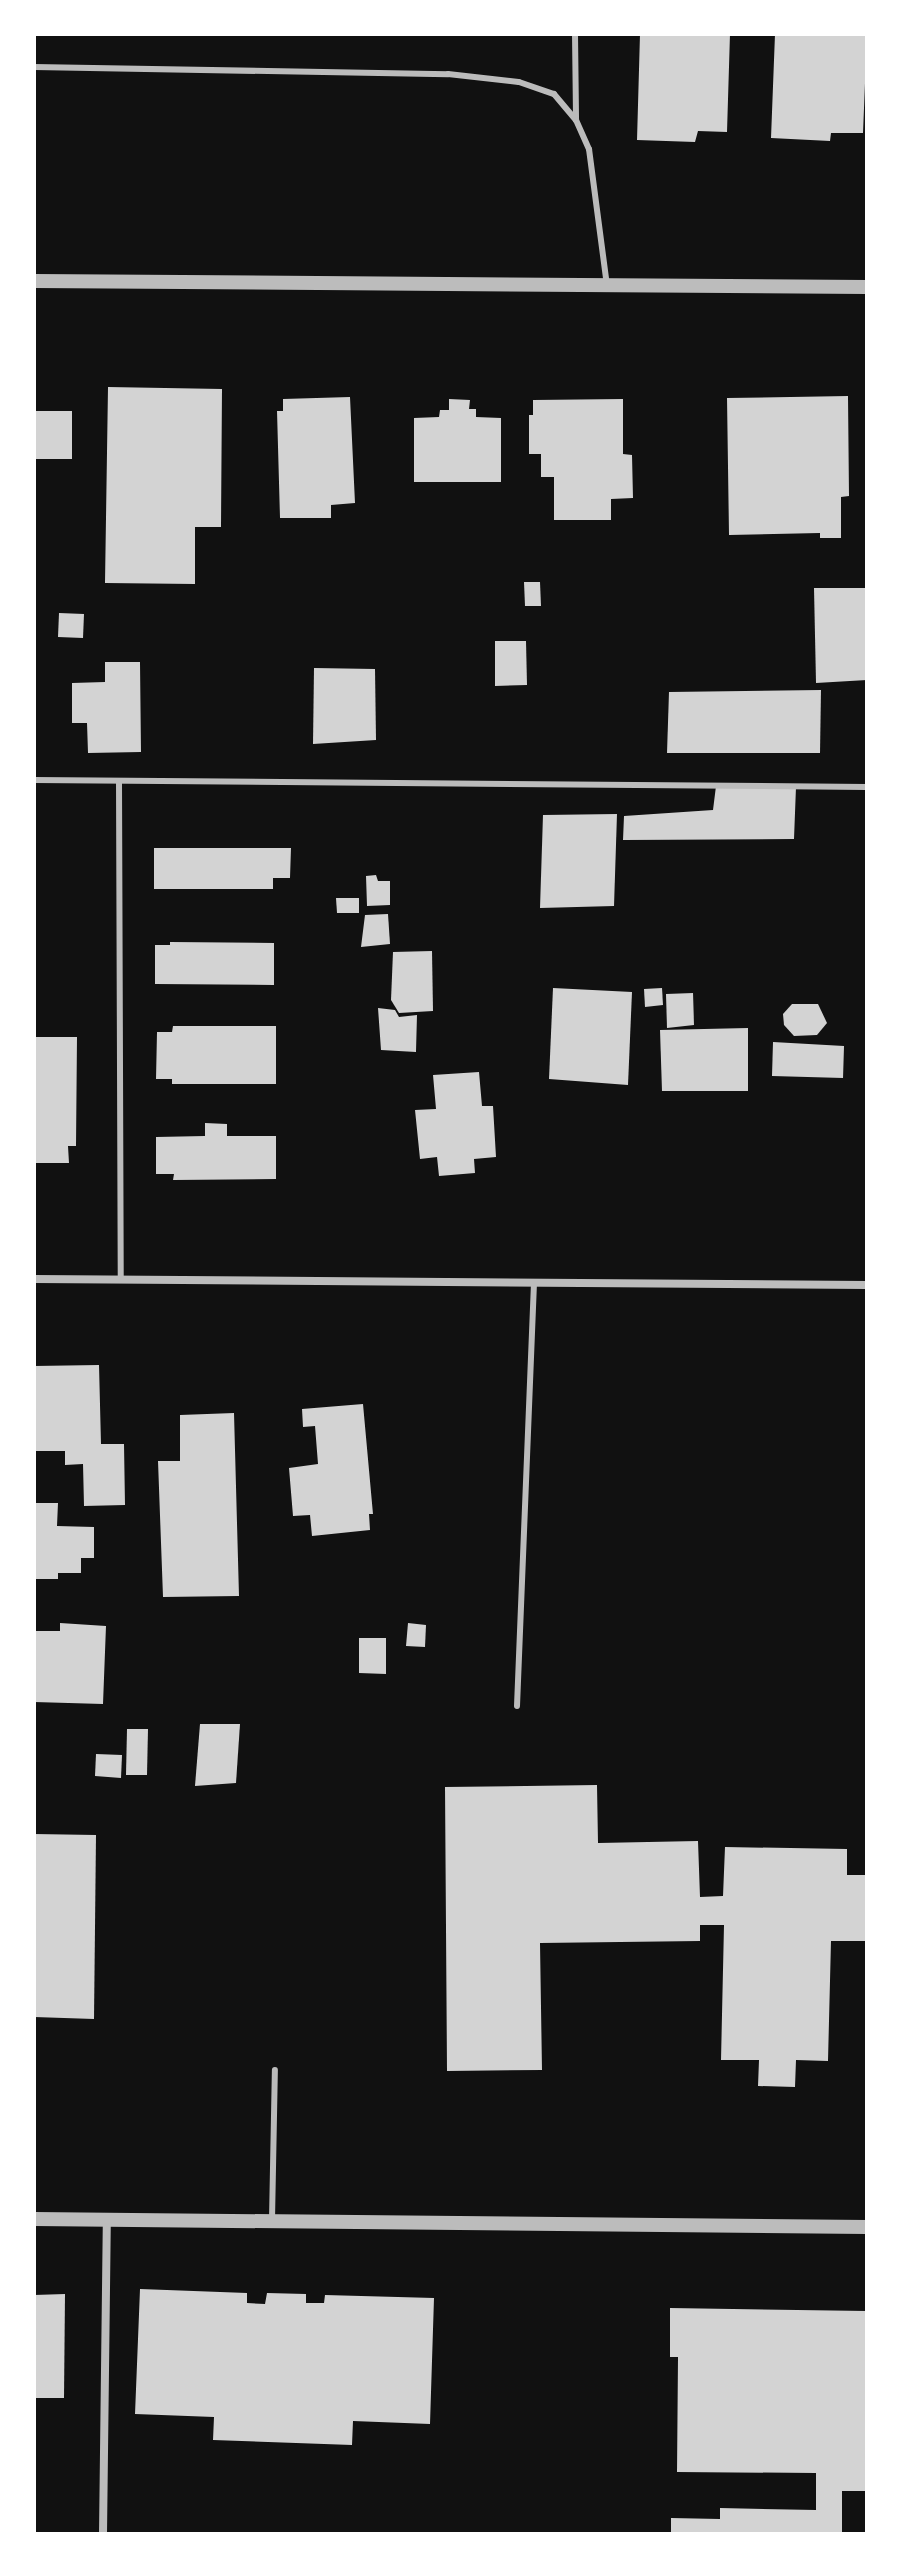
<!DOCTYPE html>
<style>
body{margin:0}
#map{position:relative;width:901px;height:2568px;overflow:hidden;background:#111;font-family:"Exo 2",sans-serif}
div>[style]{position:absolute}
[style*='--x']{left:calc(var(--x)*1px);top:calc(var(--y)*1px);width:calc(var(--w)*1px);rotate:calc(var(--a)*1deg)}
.building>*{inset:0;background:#d3d3d3}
.service>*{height:6px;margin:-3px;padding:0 3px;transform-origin:3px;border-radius:3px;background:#bcbcbc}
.minor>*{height:8px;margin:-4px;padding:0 4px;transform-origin:4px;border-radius:4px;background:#bcbcbc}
.tertiary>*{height:14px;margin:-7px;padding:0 7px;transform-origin:7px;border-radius:7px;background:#bcbcbc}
span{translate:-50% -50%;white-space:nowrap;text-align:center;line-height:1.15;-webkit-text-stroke:7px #fff;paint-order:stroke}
.frame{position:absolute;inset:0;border:36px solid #fff;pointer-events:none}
</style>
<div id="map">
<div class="building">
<div style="clip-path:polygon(640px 34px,730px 34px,727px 132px,698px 131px,695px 142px,637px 140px)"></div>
<div style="clip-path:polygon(775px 34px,867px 34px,863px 133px,831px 133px,830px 141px,771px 138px)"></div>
<div style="clip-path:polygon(108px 387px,222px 389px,221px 527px,195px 527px,195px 584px,105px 583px)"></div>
<div style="clip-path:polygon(848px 396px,849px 496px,841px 497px,841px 538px,820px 538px,820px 533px,729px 535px,727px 398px)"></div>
<div style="clip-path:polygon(350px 397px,355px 503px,331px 505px,331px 518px,280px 518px,277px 411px,283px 411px,283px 399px)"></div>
<div style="clip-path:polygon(449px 399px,470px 400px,469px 409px,476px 409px,476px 417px,501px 418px,501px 482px,414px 482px,414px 418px,439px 417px,440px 410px,449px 410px)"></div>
<div style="clip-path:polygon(623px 399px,623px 454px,632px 455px,633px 498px,611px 499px,611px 520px,554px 520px,554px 477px,541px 477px,541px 454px,529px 454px,529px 415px,533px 415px,533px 400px)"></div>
<div style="clip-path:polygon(34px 411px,72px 411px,72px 459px,34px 459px)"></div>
<div style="clip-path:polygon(524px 582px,540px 582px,541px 606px,525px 606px)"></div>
<div style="clip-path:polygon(814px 588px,866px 588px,867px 680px,816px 683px)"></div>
<div style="clip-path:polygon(59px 613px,84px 614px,83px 638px,58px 637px)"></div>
<div style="clip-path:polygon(495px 641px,526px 641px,527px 685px,495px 686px)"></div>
<div style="clip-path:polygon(105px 662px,140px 662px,141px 752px,88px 753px,87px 723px,72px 723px,72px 683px,105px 682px)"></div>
<div style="clip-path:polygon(314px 668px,375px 669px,376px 740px,313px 744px)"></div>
<div style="clip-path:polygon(821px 690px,820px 753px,667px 753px,669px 692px)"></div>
<div style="clip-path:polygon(716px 786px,796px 787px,794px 839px,623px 840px,624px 816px,713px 810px)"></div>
<div style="clip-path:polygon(617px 814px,614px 906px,540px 908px,543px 815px)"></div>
<div style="clip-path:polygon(154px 848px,291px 848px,290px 878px,273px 878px,273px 889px,154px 889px)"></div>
<div style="clip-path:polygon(376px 875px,378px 881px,390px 881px,390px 905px,367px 906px,366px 876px)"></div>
<div style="clip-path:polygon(336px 898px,359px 898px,359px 913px,337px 913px)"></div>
<div style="clip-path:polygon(388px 914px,390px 944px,361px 947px,365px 915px)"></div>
<div style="clip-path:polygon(170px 942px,274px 943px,274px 985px,155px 984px,155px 945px,170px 945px)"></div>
<div style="clip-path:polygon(432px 951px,433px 1011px,399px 1013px,391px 1000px,393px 952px)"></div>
<div style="clip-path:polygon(553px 988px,632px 992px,628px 1085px,549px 1079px)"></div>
<div style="clip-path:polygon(662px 988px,663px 1005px,645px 1007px,644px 989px)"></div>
<div style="clip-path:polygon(693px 993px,694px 1025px,667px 1028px,666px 994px)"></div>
<div style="clip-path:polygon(792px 1004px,818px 1004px,827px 1023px,817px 1035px,794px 1036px,784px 1025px,783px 1014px)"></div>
<div style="clip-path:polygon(378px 1008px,395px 1010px,399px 1017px,417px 1015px,416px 1052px,381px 1050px)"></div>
<div style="clip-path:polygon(173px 1026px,276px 1026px,276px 1084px,172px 1084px,172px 1079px,156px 1079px,157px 1032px,172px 1032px)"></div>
<div style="clip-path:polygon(748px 1028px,748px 1091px,662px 1091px,660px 1030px)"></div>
<div style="clip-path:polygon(34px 1037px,77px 1037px,76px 1146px,68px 1146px,69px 1163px,34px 1163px)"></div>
<div style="clip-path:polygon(773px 1042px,844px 1046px,843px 1078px,772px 1076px)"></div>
<div style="clip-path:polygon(479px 1072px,482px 1106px,493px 1106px,496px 1157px,474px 1159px,475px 1173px,439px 1176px,437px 1157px,420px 1159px,415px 1110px,436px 1109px,433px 1075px)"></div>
<div style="clip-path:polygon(205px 1123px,227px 1124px,227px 1136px,276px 1136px,276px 1179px,173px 1180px,174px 1174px,156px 1174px,156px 1137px,205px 1136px)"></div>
<div style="clip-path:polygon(99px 1365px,101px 1444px,124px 1444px,125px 1505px,84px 1506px,83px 1464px,65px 1465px,65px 1451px,34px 1451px,34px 1366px)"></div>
<div style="clip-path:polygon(363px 1404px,373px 1514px,369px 1514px,370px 1530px,312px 1536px,310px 1515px,293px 1516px,289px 1468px,318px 1464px,315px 1426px,303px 1427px,302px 1409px)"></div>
<div style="clip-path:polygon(234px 1413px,239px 1596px,163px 1597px,158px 1461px,180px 1461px,180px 1415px)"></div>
<div style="clip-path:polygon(34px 1503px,58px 1503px,57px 1526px,94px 1527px,94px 1558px,81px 1558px,81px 1573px,58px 1573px,58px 1579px,34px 1579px)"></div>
<div style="clip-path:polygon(60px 1623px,106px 1626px,103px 1704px,34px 1702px,34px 1631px,60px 1631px)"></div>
<div style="clip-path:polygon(408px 1623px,426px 1625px,425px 1647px,406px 1646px)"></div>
<div style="clip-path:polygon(359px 1638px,386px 1638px,386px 1674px,359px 1673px)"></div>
<div style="clip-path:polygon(200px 1724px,240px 1724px,236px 1783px,195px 1786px)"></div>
<div style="clip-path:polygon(127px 1729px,148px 1729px,147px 1775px,126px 1775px)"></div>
<div style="clip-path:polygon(96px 1754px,122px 1755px,121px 1778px,95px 1776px)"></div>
<div style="clip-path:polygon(597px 1785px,598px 1843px,698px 1841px,700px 1897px,723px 1896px,725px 1847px,847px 1849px,847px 1875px,867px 1875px,867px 1941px,831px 1941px,828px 2061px,796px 2060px,795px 2087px,758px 2086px,759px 2060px,721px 2060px,724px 1925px,700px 1925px,700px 1941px,540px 1943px,542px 2070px,447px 2071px,445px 1787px)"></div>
<div style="clip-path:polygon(34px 1834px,96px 1835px,94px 2019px,34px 2017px)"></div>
<div style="clip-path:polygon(140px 2289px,247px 2293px,247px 2303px,265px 2304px,267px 2293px,306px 2294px,306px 2303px,324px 2303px,325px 2295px,434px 2298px,430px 2424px,353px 2421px,352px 2445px,213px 2440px,214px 2417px,135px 2414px)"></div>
<div style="clip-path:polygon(65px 2294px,64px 2398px,34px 2398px,34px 2295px)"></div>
<div style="clip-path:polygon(670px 2308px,867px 2311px,867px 2491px,842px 2491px,842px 2534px,671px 2534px,671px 2518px,720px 2519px,720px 2508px,816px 2510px,816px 2473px,677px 2472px,678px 2357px,670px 2357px)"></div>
</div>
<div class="service">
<div style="--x:575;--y:34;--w:86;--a:89.3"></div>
<div style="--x:34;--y:67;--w:414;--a:1"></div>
<div style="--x:448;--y:74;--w:71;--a:6.4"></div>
<div style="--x:519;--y:82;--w:37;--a:19"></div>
<div style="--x:554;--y:94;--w:34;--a:50"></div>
<div style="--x:576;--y:120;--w:32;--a:66"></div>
<div style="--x:589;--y:149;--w:138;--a:82.5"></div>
<div style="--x:34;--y:780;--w:833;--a:0.48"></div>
<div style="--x:119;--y:781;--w:499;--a:89.8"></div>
<div style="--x:517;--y:1706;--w:421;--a:-87.7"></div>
<div style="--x:272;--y:2220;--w:150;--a:-88.9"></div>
</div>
<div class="minor">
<div style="--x:34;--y:1279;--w:833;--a:0.41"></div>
<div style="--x:103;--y:2534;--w:315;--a:-89.3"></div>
</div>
<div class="tertiary">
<div style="--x:34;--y:281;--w:833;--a:0.41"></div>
<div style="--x:34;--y:2219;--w:833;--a:0.55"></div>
</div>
<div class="frame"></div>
</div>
